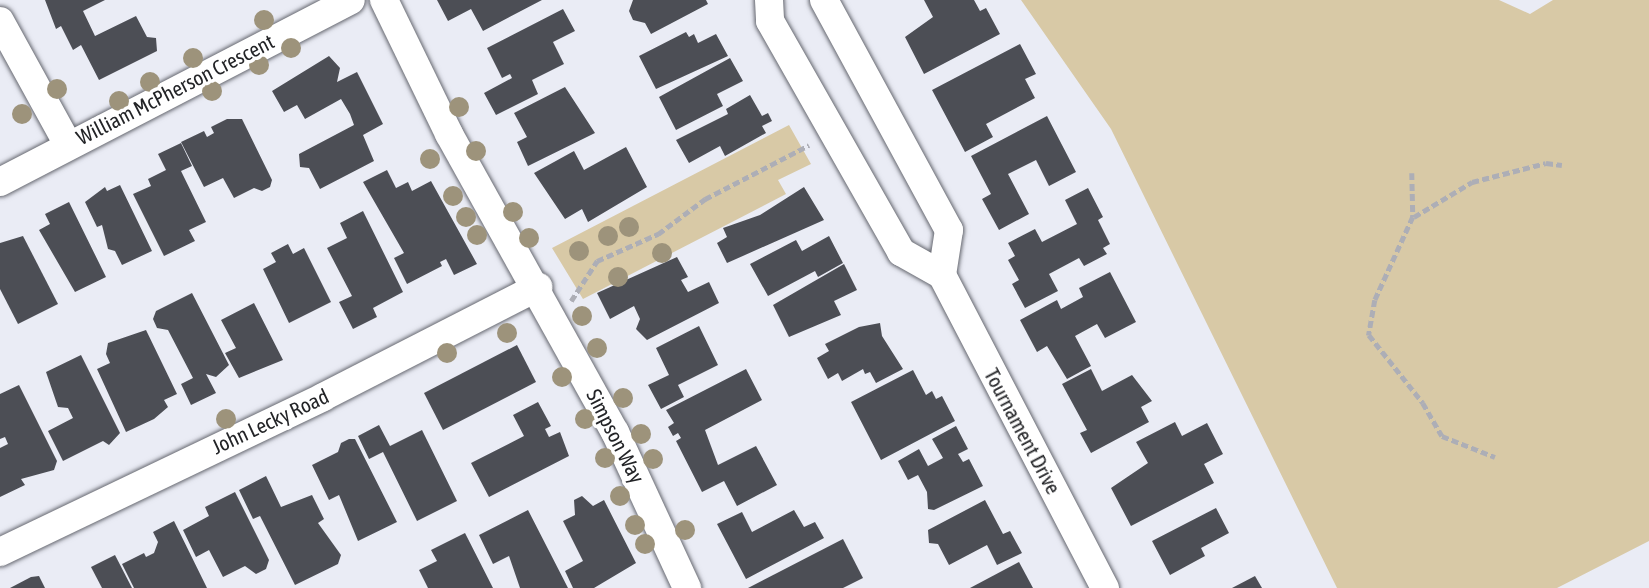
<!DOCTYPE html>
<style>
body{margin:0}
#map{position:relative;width:1649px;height:588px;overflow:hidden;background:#eaecf5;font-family:"Asap Condensed",sans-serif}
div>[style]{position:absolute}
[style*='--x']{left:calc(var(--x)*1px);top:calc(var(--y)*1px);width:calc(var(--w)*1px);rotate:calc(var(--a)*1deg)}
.green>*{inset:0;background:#d8c9a6}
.building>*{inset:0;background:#4c4e55}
.path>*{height:4.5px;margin-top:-2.25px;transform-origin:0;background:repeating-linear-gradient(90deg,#adaeb6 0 7px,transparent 0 10.5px)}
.roads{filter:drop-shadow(0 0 2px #666870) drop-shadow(0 0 2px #666870)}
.minor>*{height:28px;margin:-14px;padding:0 14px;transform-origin:14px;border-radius:14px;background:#fff}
.trees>*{width:20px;height:20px;margin:-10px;border-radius:50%;background:#9d937b}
span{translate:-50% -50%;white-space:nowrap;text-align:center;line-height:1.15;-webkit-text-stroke:7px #fff;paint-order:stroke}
.street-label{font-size:21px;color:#232427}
</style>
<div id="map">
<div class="green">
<div style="clip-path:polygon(1021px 0,1499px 0,1530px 14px,1553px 0,1649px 0,1649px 541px,1557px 588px,1337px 588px,1111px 129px)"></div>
<div style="clip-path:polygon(789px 125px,811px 164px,778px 180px,786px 194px,583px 299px,552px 248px)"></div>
</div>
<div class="building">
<div style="clip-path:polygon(45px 0,105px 0,83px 11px,95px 36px,136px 16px,147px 37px,156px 38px,157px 51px,99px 80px,81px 45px,73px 50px,61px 26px,56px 29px)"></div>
<div style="clip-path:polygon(437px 0,542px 0,483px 31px,471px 9px,448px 21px)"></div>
<div style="clip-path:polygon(633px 0,706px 0,708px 4px,651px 34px,645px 23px,633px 20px,629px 11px)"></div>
<div style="clip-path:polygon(924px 0,974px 0,980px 11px,986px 8px,1000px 34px,924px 74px,905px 37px,933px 17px)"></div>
<div style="clip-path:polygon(563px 9px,575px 31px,553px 42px,564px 64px,532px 80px,538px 94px,496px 115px,484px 93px,512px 78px,510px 74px,502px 78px,487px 48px)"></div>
<div style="clip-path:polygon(686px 32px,689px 37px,694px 34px,698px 43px,716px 34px,728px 56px,656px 89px,639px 56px)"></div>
<div style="clip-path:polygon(1020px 44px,1036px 74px,1025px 79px,1035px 98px,986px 124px,993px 137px,965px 152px,932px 90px)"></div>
<div style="clip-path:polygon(329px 56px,340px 68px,337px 82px,357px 72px,383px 124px,363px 135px,374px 161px,320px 189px,309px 168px,300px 167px,299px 154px,354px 125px,350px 114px,341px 99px,305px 119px,297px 105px,284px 112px,272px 91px)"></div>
<div style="clip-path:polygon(730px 58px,743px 81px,717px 94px,723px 106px,676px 130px,659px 97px)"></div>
<div style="clip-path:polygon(565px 87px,595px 133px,528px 166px,517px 142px,527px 137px,514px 113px)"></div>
<div style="clip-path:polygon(750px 95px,762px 116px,768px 113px,772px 121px,762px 126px,766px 133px,725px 156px,720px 146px,689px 163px,676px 140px,728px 114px,726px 109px)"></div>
<div style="clip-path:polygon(1047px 116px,1076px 172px,1049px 186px,1036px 160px,1008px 174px,1029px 214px,999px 230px,982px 199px,991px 194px,971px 156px)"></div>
<div style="clip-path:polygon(227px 119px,242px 119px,272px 180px,270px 187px,262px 191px,254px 188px,234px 198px,223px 178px,204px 187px,181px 142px,204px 131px,207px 137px,214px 133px,211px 127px)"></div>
<div style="clip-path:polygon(181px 143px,192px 166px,181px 171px,206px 222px,189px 230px,195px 241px,164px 256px,133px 194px,151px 186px,148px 179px,166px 170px,158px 154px)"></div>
<div style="clip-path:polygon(626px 147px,647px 187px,588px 222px,582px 209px,565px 219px,534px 173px,574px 151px,584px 170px)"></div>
<div style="clip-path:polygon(387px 170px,396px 188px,408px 182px,412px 191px,431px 181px,477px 264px,454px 275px,446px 259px,440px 262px,442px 266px,407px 284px,394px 258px,404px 253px,363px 182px)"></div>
<div style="clip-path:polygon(120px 185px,152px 251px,122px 265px,115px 251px,108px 249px,102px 225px,97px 227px,85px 202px,105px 187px,107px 191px)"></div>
<div style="clip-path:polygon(804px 187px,824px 220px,727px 263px,717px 243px,727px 237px,723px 228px,760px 215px)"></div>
<div style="clip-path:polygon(1088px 188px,1103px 217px,1098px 220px,1110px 244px,1103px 248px,1107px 254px,1084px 266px,1079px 258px,1049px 274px,1058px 291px,1025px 308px,1012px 284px,1019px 280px,1008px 260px,1015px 256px,1008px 243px,1035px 229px,1042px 242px,1077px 224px,1065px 200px)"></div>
<div style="clip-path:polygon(69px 202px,106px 277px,75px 292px,39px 230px,50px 224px,45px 214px)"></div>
<div style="clip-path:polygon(363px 211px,403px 292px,373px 308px,377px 317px,353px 329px,339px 302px,352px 296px,327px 248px,347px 238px,340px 223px)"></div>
<div style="clip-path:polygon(23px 236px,58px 304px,18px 324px,0 289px,0 243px)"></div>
<div style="clip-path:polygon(829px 236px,843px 263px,818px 277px,815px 271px,768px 296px,750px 264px,796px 240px,802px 251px)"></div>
<div style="clip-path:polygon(288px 244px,293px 254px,304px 248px,331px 302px,289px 323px,263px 269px,276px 262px,271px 253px)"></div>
<div style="clip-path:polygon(677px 257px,688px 277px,681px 280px,688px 292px,709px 282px,719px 303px,647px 340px,636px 329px,640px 319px,634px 306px,610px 319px,597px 293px)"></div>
<div style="clip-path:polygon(844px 264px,857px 290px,834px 301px,841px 315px,789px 337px,773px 305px)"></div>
<div style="clip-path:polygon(1110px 272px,1136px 322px,1105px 338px,1097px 324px,1075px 336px,1091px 366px,1067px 379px,1047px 346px,1037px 352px,1020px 320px,1057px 300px,1061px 309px,1083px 297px,1079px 288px)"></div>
<div style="clip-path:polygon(192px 293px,229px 365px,216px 377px,206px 374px,216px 393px,191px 405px,181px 384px,193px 378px,168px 330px,157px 328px,153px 319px,156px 311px)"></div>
<div style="clip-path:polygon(254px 303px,283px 360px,239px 378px,225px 353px,236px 348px,221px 320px)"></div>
<div style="clip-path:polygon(880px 323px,882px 336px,903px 369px,876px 383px,870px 372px,865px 374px,863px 369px,842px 381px,838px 373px,828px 379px,817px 358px,829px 351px,825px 344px,859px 327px)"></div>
<div style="clip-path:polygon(699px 326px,718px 365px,678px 385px,684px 397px,661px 409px,648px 385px,669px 375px,656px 348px)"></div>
<div style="clip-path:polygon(146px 330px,177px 394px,164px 400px,168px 407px,154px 419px,126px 432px,97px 369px,110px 363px,106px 354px,108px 343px)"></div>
<div style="clip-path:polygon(517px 345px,536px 382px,443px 430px,424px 393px)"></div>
<div style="clip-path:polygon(81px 355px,120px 433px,109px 445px,103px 441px,63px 461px,48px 431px,73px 418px,68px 408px,58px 407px,46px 372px)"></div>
<div style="clip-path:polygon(746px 369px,762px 400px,705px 430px,718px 465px,756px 446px,777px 485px,737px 506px,724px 481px,702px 492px,676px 441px,681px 438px,678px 433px,673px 436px,668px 427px,674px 423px,666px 410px)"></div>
<div style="clip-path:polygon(1091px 369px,1102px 391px,1132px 375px,1152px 401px,1141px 407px,1149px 422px,1091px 453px,1080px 433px,1087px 430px,1062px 384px)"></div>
<div style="clip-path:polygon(913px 370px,926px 395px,932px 391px,936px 399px,942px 396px,955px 421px,881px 460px,851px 402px)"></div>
<div style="clip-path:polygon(19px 385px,57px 461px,54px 470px,21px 479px,25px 485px,0 497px,0 448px,8px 444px,5px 437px,0 439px,0 394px)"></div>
<div style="clip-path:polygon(538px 402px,551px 426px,545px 429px,549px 437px,560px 432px,569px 456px,489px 497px,471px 463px,524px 436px,513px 415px)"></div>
<div style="clip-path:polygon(1175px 422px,1182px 436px,1207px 423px,1223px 454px,1204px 464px,1214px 483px,1131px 526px,1111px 488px,1148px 463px,1136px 442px)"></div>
<div style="clip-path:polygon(379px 425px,390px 446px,422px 430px,457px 501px,417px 521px,383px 452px,369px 459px,358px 436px)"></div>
<div style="clip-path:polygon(956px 426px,968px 449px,958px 454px,963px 462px,969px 459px,983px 486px,934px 510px,928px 509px,927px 492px,918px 475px,908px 480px,898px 461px,919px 449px,928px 466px,943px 458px,932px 439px)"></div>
<div style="clip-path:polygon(349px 439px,355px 439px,397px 522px,358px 541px,339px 495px,329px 500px,312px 465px,338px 452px,341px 443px)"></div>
<div style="clip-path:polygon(266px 476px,281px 507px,312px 495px,324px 519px,318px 523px,341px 555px,338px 564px,295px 585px,260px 516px,253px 519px,239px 490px)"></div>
<div style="clip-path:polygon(235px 492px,269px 560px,266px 569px,256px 574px,245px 566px,223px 577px,209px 550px,196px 557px,183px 530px,209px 516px,205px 507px)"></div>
<div style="clip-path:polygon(582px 496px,593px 506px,604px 500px,636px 563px,594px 588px,573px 588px,565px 571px,583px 561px,563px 521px,575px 515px,574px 500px)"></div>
<div style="clip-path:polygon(985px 500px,1003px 534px,1010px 531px,1022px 553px,997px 565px,987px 545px,949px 565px,938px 544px,929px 543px,928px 530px)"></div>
<div style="clip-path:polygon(1216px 508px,1229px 533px,1201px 548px,1205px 556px,1170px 575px,1152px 541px)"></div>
<div style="clip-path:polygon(528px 510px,568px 588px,520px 588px,509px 556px,493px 564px,479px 535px)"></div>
<div style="clip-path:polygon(794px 510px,804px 527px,815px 522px,824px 538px,746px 579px,717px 524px,742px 512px,752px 532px)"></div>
<div style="clip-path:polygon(174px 521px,207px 588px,134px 588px,122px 564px,144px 553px,146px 557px,154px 553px,158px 542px,153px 532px)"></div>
<div style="clip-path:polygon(465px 533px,493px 588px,428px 588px,419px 570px,437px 561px,431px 550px)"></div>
<div style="clip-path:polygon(843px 539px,863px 578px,843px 588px,748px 588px)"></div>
<div style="clip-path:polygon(115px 555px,132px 588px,102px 588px,91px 567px)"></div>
<div style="clip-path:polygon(1019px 562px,1033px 588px,970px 588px)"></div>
<div style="clip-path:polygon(39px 576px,45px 588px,10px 588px,31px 577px)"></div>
<div style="clip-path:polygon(1255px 576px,1262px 588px,1232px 588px)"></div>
</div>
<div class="path">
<div style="--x:1412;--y:173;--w:44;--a:88.7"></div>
<div style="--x:1413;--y:217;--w:91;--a:114.6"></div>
<div style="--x:1375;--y:300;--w:36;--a:100"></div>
<div style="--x:1369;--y:335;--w:87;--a:51.5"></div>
<div style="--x:1423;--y:403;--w:38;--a:60"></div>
<div style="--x:1442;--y:436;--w:57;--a:21.6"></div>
<div style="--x:1414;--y:217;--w:68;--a:-31.1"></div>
<div style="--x:1472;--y:182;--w:76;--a:-14.4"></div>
<div style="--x:1546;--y:163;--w:16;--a:7"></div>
<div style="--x:571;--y:301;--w:48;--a:-57"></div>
<div style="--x:597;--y:261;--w:67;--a:-23.9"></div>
<div style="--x:658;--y:234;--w:59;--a:-36.7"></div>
<div style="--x:705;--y:199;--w:117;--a:-27.4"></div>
</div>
<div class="roads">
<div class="minor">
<div style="--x:384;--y:0;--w:149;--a:64.1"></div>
<div style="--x:449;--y:134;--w:341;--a:60.9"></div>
<div style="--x:615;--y:432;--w:172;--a:65.2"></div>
<div style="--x:769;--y:0;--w:21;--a:87"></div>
<div style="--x:770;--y:21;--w:266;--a:60.4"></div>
<div style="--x:901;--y:252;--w:47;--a:29.3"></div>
<div style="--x:942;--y:275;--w:353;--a:62.5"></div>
<div style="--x:824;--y:0;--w:262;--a:61.5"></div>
<div style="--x:949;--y:230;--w:46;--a:98.8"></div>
<div style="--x:0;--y:21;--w:139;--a:61.2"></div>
<div style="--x:0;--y:182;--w:395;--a:-27.4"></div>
<div style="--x:0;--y:552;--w:358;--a:-25.6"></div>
<div style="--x:323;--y:397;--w:242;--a:-27.1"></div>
</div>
</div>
<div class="trees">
<div style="left:264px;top:20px"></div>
<div style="left:291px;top:48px"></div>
<div style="left:193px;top:58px"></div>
<div style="left:259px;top:65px"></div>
<div style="left:150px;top:82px"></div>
<div style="left:57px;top:89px"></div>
<div style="left:212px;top:91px"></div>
<div style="left:119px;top:101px"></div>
<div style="left:459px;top:107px"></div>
<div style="left:22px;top:114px"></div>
<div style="left:476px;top:151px"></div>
<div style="left:430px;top:159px"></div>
<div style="left:453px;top:196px"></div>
<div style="left:513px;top:212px"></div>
<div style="left:466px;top:217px"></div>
<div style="left:629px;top:227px"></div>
<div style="left:477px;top:235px"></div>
<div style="left:608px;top:236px"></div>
<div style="left:529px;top:238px"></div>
<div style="left:579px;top:251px"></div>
<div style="left:662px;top:253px"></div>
<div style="left:618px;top:277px"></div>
<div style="left:582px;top:316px"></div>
<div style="left:507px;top:333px"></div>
<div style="left:597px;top:348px"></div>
<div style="left:447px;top:353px"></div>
<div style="left:562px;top:377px"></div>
<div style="left:623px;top:398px"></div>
<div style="left:226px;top:419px"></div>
<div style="left:585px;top:419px"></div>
<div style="left:641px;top:434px"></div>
<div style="left:605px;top:458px"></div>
<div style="left:653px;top:459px"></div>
<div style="left:620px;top:496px"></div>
<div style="left:635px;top:525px"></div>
<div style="left:685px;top:530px"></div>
<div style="left:645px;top:544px"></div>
</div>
<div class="street-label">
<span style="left:175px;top:89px;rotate:-27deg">William McPherson Crescent</span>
<span style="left:270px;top:421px;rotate:-25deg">John Lecky Road</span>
<span style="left:1023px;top:431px;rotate:62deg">Tournament Drive</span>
<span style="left:616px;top:436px;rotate:63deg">Simpson Way</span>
</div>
</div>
